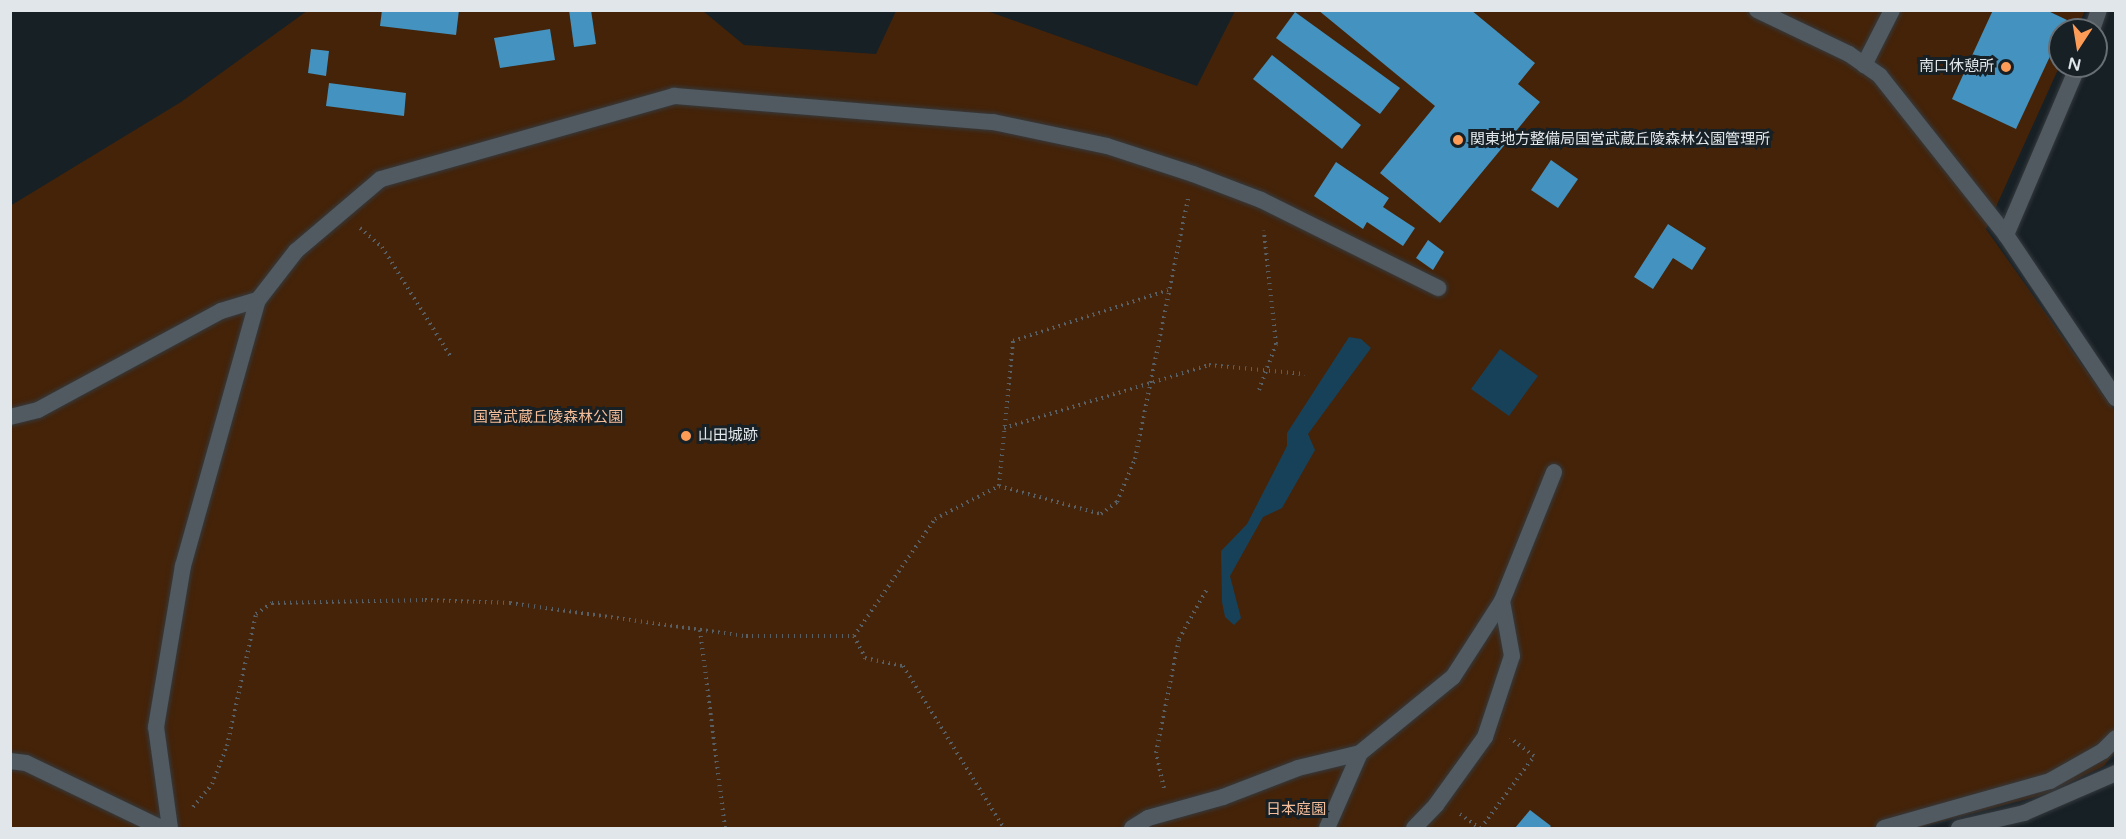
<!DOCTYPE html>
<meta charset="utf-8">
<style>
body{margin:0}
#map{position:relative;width:2126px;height:839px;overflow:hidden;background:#172025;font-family:"Varela Round","Noto Sans JP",sans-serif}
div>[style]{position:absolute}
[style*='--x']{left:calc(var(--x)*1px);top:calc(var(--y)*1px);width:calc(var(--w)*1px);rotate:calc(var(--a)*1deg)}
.green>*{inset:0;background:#442309}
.water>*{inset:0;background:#174159}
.building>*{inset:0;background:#4392bf}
.path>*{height:4px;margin-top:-2px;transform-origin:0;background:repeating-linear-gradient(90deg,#586065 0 1.5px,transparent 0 6px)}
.roads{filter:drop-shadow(0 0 2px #353a3e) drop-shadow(0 0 2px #353a3e)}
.service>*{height:16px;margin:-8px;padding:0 8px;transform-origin:8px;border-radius:8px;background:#515a61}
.pedestrian>*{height:16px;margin:-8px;padding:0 8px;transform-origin:8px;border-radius:8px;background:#515a61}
.minor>*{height:16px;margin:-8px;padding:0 8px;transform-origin:8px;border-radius:8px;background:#515a61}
.dots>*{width:16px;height:16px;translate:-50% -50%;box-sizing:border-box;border:3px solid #172025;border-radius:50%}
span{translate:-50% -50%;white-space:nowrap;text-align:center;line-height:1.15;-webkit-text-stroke:6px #172025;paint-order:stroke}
.poi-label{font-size:15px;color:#e1e6ea}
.right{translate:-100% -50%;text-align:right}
.left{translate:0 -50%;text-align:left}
.park-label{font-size:15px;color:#f4bd99}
.frame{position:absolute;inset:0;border:12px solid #e1e6ea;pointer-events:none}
.north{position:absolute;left:2048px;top:18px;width:60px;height:60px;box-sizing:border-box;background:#172025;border:2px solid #686f74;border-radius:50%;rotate:192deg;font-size:16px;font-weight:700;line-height:24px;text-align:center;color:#e1e6ea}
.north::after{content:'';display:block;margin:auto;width:21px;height:27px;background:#fd9c57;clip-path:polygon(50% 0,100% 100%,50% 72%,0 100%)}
</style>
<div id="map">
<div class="green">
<div style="clip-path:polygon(307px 11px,703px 11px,744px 45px,876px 54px,896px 11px,987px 11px,1197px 86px,1235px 11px,2085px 11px,2076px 30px,2060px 30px,2060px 65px,1986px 229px,2115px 411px,2115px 752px,2104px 766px,2046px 794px,1917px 828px,11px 828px,10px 206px,181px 102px)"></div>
</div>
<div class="water">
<div style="clip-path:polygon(1349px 337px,1361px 339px,1371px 348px,1308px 434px,1315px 450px,1282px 508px,1263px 517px,1230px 576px,1241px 618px,1234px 625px,1225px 617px,1222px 602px,1221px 551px,1247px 524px,1287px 446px,1287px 433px)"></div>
<div style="clip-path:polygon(1500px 349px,1538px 376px,1509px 416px,1471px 389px)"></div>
</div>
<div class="building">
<div style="clip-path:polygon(382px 10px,459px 10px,456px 35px,380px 26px)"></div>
<div style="clip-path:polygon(569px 10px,591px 10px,596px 44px,574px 47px)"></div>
<div style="clip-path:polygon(1318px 10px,1471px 10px,1535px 63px,1518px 84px,1540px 102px,1440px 223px,1380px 173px,1435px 106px)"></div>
<div style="clip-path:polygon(1993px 10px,2046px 10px,2067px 20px,2016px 129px,1952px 99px)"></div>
<div style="clip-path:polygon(1295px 12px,1400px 88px,1380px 114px,1276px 38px)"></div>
<div style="clip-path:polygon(550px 29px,555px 60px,500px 68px,494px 38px)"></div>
<div style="clip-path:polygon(311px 49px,329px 51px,326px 76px,308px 73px)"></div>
<div style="clip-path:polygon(1272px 55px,1361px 125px,1342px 149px,1253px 79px)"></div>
<div style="clip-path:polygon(329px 83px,406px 93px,404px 116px,326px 106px)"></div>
<div style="clip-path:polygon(1551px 160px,1578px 179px,1558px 208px,1531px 190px)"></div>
<div style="clip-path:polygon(1336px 162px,1389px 198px,1383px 207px,1415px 228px,1403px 246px,1367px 222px,1363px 229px,1314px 196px)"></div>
<div style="clip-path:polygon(1668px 224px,1706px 248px,1692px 270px,1673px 258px,1653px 289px,1634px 277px)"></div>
<div style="clip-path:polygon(1428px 240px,1444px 252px,1433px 270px,1416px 258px)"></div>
<div style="clip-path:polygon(1530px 810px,1551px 826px,1549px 828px,1515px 828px)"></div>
</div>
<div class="path">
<div style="--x:360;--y:228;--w:29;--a:41"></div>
<div style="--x:382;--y:247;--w:130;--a:57.9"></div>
<div style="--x:1259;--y:390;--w:49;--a:-69.7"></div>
<div style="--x:1276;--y:344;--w:114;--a:-96.1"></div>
<div style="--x:1004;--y:428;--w:214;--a:-17.1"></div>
<div style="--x:1209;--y:365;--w:96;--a:5.4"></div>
<div style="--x:999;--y:486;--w:106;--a:15.4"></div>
<div style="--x:1101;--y:514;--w:20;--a:-37"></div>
<div style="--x:1117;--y:502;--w:47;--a:-67.3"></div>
<div style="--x:1135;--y:459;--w:266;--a:-78.5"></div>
<div style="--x:700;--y:630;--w:200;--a:82.8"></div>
<div style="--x:854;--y:636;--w:25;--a:63"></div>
<div style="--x:865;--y:658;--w:39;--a:12"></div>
<div style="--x:903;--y:666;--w:191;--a:58.1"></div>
<div style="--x:1164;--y:788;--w:36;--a:-103"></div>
<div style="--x:1156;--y:753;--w:116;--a:-78.6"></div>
<div style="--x:1179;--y:639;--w:57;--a:-60.8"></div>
<div style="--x:193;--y:807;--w:30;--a:-50"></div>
<div style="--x:212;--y:784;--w:41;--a:-68.5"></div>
<div style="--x:227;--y:746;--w:135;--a:-77.6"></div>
<div style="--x:256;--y:614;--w:19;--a:-35"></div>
<div style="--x:272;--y:603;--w:153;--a:-1.1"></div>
<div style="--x:425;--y:600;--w:85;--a:2"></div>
<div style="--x:510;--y:603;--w:238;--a:8"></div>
<div style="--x:746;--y:636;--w:108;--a:0"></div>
<div style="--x:854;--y:636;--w:142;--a:-55.3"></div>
<div style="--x:935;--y:519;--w:72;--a:-27.3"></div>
<div style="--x:999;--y:486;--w:146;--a:-84.5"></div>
<div style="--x:1013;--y:341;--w:163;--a:-18.2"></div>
<div style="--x:1460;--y:814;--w:24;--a:36"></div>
<div style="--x:1481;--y:828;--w:89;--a:-53.6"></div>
<div style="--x:1534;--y:756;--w:30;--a:-143"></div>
</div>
<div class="roads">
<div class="service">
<div style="--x:1757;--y:10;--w:102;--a:25.6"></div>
<div style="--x:1849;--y:54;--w:38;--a:35"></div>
<div style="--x:1880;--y:76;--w:203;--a:51.6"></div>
<div style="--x:1864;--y:65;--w:62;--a:-63"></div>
<div style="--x:1884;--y:828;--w:173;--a:-15.8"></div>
<div style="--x:2050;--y:781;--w:61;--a:-29.5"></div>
<div style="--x:2103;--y:751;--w:18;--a:-45"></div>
</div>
<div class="pedestrian">
<div style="--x:10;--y:417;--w:29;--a:-14"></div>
<div style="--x:38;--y:410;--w:208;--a:-28.4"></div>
<div style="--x:221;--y:311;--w:39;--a:-17"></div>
<div style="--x:10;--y:761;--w:16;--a:7"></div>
<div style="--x:26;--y:763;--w:150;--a:25.7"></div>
<div style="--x:170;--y:828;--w:102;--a:-97.9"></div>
<div style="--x:156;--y:727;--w:163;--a:-80.5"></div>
<div style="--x:183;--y:566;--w:276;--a:-74.3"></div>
<div style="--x:258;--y:300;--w:62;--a:-52.2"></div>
<div style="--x:296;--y:251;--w:111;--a:-40.3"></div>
<div style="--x:381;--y:179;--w:305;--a:-15.8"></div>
<div style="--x:674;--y:96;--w:320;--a:4.7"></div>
<div style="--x:993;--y:122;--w:116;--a:11.9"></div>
<div style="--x:1107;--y:146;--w:90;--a:18"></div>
<div style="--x:1193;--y:174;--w:73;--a:20.9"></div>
<div style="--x:1261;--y:200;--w:198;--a:26.4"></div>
<div style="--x:1132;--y:828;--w:19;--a:-32"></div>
<div style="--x:1148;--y:818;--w:78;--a:-15.6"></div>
<div style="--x:1223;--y:797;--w:80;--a:-21.1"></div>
<div style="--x:1298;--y:768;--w:64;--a:-13.6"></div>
<div style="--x:1327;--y:828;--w:82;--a:-66.3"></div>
<div style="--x:1360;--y:753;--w:120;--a:-39.3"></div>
<div style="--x:1453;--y:677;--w:90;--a:-57.2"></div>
<div style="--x:1502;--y:601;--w:139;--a:-68"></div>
<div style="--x:1414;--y:828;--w:32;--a:-46"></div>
<div style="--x:1436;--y:805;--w:84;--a:-54.2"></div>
<div style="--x:1485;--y:737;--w:85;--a:-71.6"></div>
<div style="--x:1512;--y:656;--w:56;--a:-100.3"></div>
</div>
<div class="minor">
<div style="--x:2092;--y:30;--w:21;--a:-71"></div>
<div style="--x:2078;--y:66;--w:184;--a:113.1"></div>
<div style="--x:2006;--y:235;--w:197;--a:56.1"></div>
<div style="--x:1959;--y:828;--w:67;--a:-13"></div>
<div style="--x:2024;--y:813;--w:100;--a:-23.5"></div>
</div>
</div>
<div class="dots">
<div style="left:2006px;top:67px;background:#fd9c57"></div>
<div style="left:1458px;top:140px;background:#fd9c57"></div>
<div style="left:686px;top:436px;background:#fd9c57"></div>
</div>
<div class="poi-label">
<span class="right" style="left:1994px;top:67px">南口休憩所</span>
<span class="left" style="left:1470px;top:140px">関東地方整備局国営武蔵丘陵森林公園管理所</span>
<span class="left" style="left:698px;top:436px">山田城跡</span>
</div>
<div class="park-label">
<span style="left:548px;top:418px">国営武蔵丘陵森林公園</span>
<span style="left:1296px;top:810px">日本庭園</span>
</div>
<div class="frame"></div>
<div class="north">N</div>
</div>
